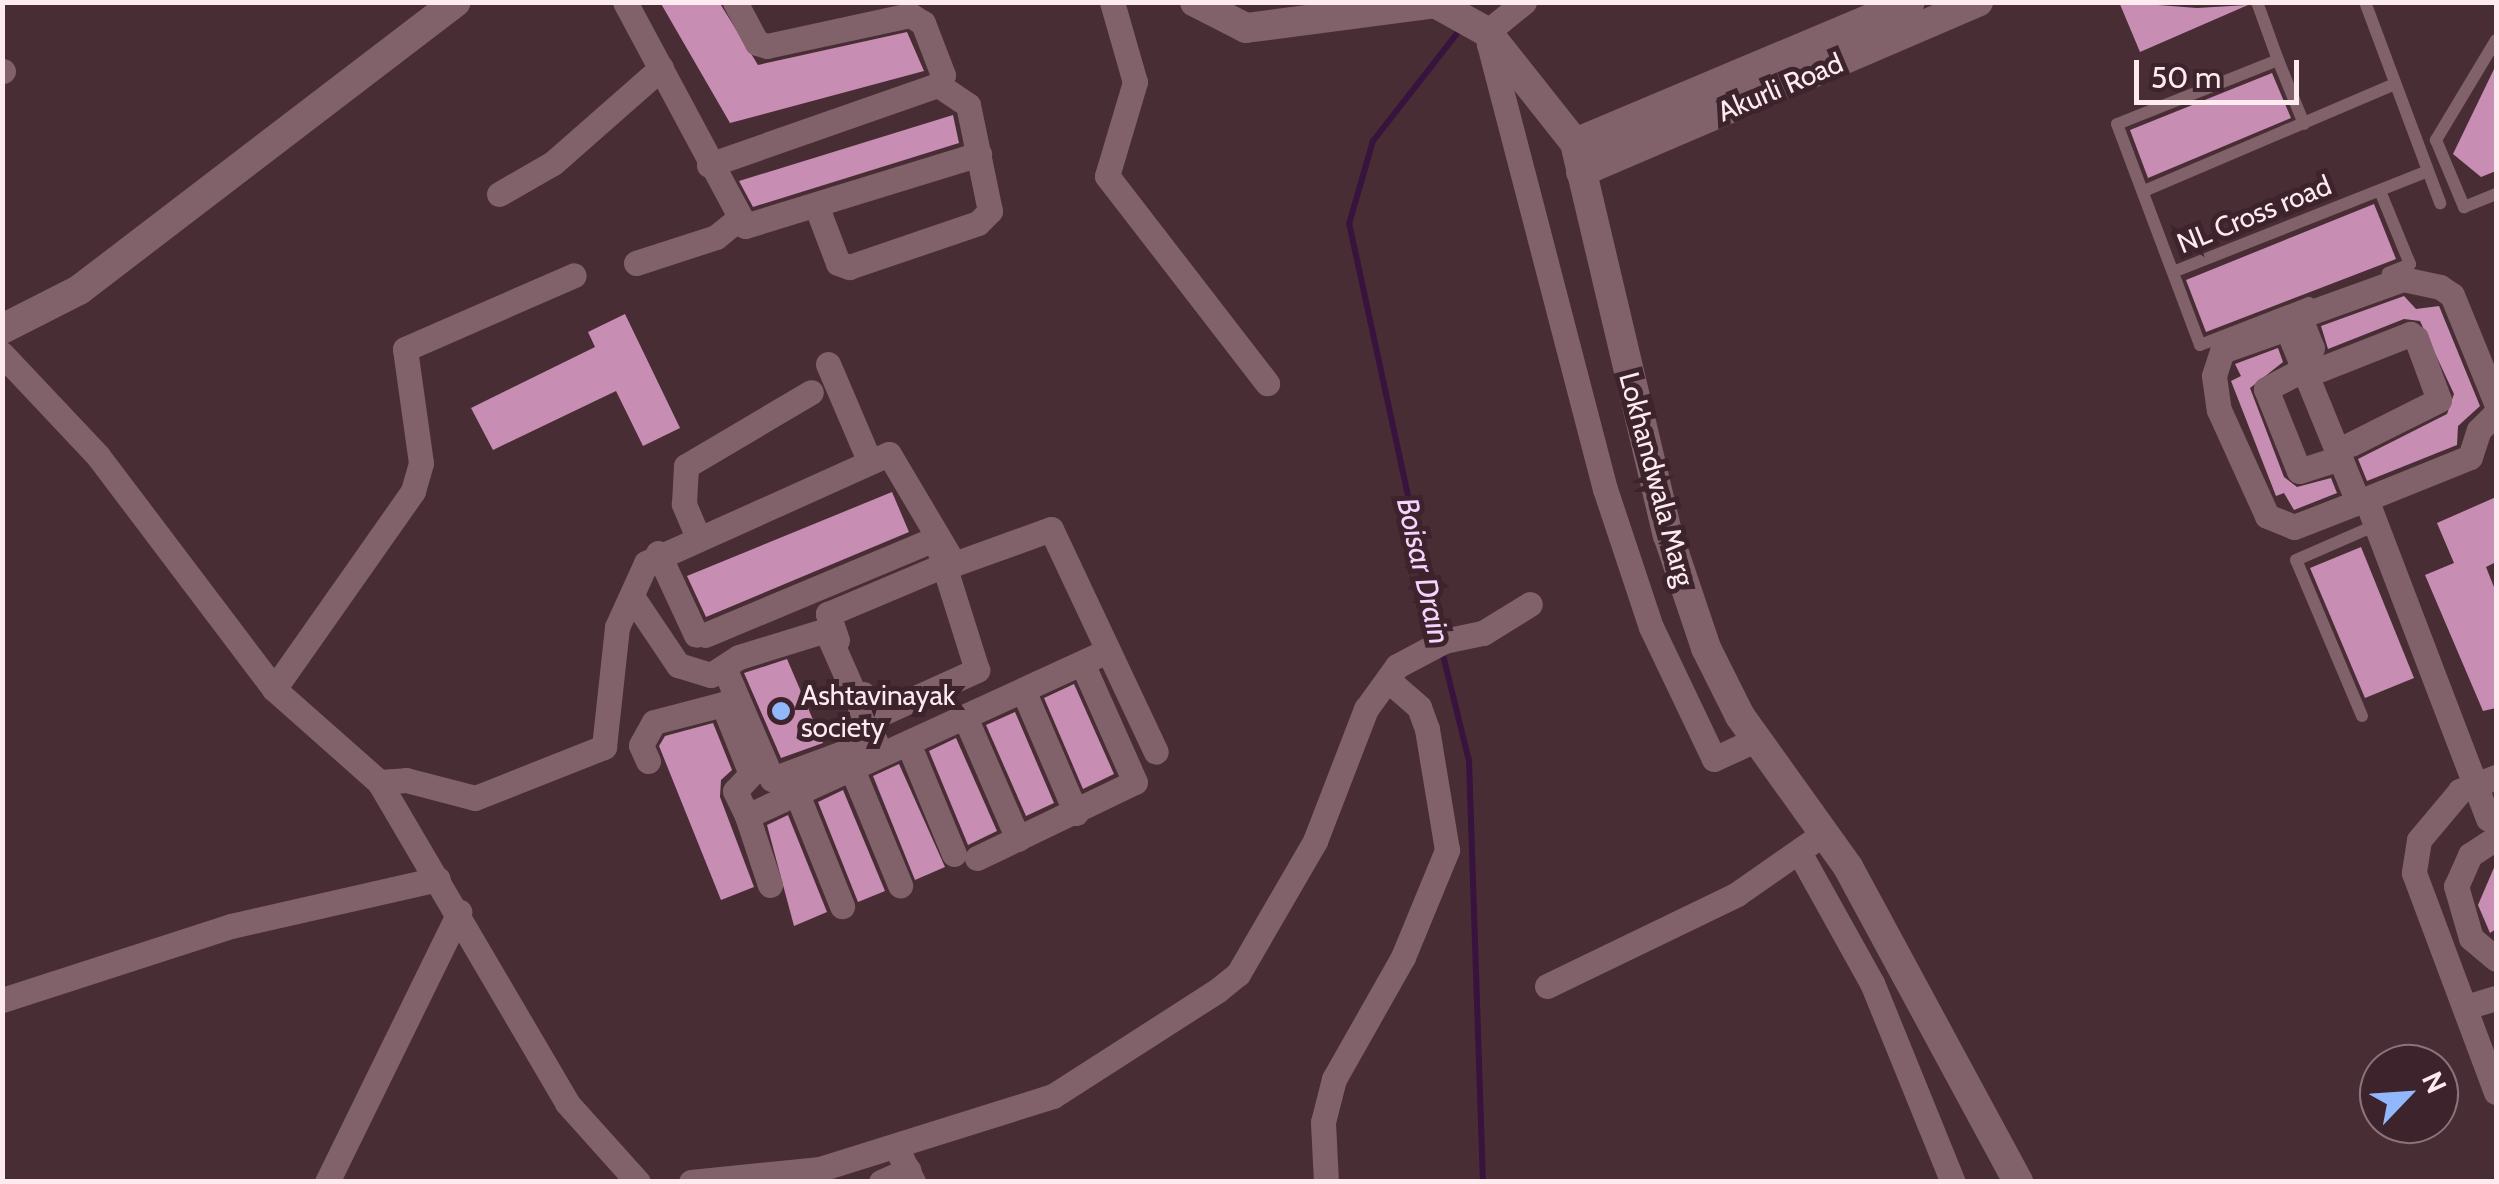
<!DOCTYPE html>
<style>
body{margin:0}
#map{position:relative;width:2499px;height:1184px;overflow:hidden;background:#482d35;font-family:Cabin,sans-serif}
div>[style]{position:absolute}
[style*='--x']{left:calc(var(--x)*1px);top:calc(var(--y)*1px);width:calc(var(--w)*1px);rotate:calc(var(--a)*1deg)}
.stream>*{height:6px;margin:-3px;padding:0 3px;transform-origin:3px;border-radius:3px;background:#37133e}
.building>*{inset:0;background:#c78db3}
.service>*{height:12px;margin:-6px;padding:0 6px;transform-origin:6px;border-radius:6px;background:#81626b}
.minor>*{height:25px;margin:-12.5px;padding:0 12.5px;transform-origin:12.5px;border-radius:12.5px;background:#81626b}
.tertiary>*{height:30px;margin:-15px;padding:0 15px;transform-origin:15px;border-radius:15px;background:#81626b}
.dots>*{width:28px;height:28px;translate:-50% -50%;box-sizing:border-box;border:5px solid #3d232b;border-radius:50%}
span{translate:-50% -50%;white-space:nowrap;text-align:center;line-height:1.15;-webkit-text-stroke:10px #3d232b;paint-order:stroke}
.street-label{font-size:28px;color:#fdebf0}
.poi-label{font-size:28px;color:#fdebf0}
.left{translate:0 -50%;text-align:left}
.water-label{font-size:30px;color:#f7d3ff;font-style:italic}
.frame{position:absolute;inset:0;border:5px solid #fdebf0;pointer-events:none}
.north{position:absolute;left:2359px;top:1044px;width:100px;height:100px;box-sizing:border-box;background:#3d232b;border:2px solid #8a737a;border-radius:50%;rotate:65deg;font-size:28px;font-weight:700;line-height:40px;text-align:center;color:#fdebf0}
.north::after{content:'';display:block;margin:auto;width:35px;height:45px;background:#91b8fd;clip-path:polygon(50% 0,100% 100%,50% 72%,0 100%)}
.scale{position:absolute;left:2134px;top:60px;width:165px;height:45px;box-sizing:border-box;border:5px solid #fdebf0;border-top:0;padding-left:12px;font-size:30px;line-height:35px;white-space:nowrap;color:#fdebf0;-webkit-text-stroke:8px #3d232b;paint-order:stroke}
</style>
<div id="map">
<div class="stream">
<div style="--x:1439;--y:639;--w:425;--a:-102.2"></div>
<div style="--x:1349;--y:224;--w:86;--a:-73.9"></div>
<div style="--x:1373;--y:141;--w:146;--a:-52"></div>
<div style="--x:1442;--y:651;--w:113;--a:76.2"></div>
<div style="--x:1469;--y:761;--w:421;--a:88.1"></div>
</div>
<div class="building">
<div style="clip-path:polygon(660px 2px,719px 2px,758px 65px,907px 32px,924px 71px,730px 123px)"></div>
<div style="clip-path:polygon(2119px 2px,2197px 8px,2248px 5px,2140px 52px)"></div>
<div style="clip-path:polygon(2496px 65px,2496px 171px,2481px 177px,2453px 154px)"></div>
<div style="clip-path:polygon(2272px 73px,2291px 118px,2148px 178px,2130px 130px)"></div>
<div style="clip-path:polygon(953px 115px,959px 143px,753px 207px,739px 181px)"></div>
<div style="clip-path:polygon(2374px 204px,2396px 259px,2206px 332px,2186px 280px)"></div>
<div style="clip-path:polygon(2404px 296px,2416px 309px,2439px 306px,2480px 406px,2458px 426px,2457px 445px,2367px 481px,2358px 459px,2447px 414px,2454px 394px,2420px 321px,2404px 319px,2328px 349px,2321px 326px)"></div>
<div style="clip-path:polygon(625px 314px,680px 428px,643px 446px,616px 391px,493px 450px,471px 408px,595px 347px,588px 332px)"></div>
<div style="clip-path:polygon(2278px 348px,2283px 362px,2250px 388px,2284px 477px,2297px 487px,2331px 478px,2337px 493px,2294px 510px,2284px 493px,2276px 496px,2231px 381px,2241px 376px,2235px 364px)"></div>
<div style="clip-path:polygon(892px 492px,909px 532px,706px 617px,687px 576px)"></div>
<div style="clip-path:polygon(2496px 497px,2496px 562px,2486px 567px,2496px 592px,2496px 708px,2483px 711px,2425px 575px,2454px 563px,2437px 523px)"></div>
<div style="clip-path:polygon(2361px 547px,2414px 678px,2365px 698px,2310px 568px)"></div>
<div style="clip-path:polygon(787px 659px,823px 743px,781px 758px,744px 673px)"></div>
<div style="clip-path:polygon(1074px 684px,1114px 774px,1083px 789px,1044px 698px)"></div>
<div style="clip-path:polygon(1015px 712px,1054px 803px,1026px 816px,986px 725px)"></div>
<div style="clip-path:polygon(713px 723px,732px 770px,721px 780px,720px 797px,754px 887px,721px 900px,659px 746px,665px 736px)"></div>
<div style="clip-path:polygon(956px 738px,997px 831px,968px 845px,929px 751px)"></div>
<div style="clip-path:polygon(899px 764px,945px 867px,915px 880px,873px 776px)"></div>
<div style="clip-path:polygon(843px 790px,885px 891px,858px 902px,818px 802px)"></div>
<div style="clip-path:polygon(788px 815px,827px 912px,794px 926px,767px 825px)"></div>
<div style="clip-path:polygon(2496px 863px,2496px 929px,2490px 933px,2478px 905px)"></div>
</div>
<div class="service">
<div style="--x:2257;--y:2;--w:62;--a:70.1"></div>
<div style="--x:2365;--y:2;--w:215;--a:69.5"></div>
<div style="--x:2496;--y:40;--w:117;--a:121"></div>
<div style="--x:2436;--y:140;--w:73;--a:67.3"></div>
<div style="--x:2464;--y:207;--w:35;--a:-22"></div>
<div style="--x:2304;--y:124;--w:69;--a:-112.1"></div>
<div style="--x:2278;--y:60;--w:173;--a:158.3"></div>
<div style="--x:2117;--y:124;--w:236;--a:69.4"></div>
<div style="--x:2200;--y:345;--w:117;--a:-21.1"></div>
<div style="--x:2144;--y:191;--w:273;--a:-23.1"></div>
<div style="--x:2380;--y:191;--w:79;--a:67.7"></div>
<div style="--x:2410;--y:264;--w:24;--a:158"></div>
<div style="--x:2173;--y:272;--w:274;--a:-21.6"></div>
<div style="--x:2362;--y:716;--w:169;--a:-112.9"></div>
<div style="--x:2296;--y:560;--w:87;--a:-23.6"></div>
</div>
<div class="minor">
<div style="--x:625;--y:2;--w:254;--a:61.8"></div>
<div style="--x:745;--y:226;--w:245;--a:-17.1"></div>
<div style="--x:1112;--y:2;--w:83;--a:74"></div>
<div style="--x:1135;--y:82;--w:98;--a:106.6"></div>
<div style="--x:1107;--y:176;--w:262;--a:52.3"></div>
<div style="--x:1524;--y:2;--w:48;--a:141"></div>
<div style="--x:1487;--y:32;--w:12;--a:81"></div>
<div style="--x:1489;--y:44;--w:460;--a:75.4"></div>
<div style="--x:1605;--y:489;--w:145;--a:71.6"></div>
<div style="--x:1651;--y:627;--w:146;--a:64.5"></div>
<div style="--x:1714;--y:759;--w:45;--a:-24.9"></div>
<div style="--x:2;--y:71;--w:1;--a:0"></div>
<div style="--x:709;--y:165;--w:243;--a:-19.3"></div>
<div style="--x:938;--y:85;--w:11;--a:-63"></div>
<div style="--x:943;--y:75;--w:56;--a:-111"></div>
<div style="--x:923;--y:23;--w:15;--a:-148"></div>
<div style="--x:910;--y:15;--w:146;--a:167.8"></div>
<div style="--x:767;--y:46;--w:10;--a:-163"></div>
<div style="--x:757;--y:43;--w:47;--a:-118.2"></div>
<div style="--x:499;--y:194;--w:62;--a:-29.9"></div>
<div style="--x:553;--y:163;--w:144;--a:-41.3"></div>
<div style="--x:816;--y:205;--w:62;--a:69.2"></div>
<div style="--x:838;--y:263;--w:12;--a:20"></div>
<div style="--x:849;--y:267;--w:136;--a:-18.8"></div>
<div style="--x:978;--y:223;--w:17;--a:-45"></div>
<div style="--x:990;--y:211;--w:108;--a:-101.7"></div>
<div style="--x:968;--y:105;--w:36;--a:-146"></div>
<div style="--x:636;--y:263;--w:84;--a:-18"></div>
<div style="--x:716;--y:237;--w:26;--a:-39"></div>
<div style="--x:2312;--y:348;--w:29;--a:-112"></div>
<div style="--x:2301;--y:321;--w:9;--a:-54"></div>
<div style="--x:2306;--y:314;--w:103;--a:-19.8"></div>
<div style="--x:2403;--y:279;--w:38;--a:12"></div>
<div style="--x:2440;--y:287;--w:14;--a:34"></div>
<div style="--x:2452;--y:295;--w:117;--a:67.8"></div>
<div style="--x:2;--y:354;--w:140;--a:46.7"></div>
<div style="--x:98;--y:456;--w:292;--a:52.9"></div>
<div style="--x:274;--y:689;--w:140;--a:41.5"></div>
<div style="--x:379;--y:782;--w:372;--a:59.6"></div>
<div style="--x:567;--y:1103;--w:106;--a:48.1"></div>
<div style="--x:828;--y:364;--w:104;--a:66.9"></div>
<div style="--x:2304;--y:369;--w:43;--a:152.2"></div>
<div style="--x:2266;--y:389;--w:88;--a:68.1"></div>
<div style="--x:2299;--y:471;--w:43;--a:-17.6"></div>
<div style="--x:2321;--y:369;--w:96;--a:-21.5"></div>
<div style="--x:2410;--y:334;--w:7;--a:34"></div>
<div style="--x:2416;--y:338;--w:66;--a:69.6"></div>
<div style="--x:2439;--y:400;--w:98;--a:153.4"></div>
<div style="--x:2366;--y:499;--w:342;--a:69.1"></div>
<div style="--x:2358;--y:502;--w:188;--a:-112.2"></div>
<div style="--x:2287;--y:328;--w:69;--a:160.5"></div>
<div style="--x:2222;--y:351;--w:26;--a:108"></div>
<div style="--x:2214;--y:376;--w:34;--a:82"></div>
<div style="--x:2219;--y:410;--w:116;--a:65.6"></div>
<div style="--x:2267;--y:516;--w:29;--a:22"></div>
<div style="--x:2294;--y:527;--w:77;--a:-21.3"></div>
<div style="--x:2366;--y:499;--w:112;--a:-22"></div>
<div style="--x:2470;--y:457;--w:28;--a:-72"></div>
<div style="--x:2479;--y:430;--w:24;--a:-45"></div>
<div style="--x:697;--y:535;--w:34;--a:-113"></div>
<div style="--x:684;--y:504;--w:38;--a:-87"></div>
<div style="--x:686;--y:466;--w:145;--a:-30.6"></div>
<div style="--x:658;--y:553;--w:90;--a:65.1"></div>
<div style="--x:633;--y:598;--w:81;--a:56.1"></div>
<div style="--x:678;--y:665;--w:34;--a:17"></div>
<div style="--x:711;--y:675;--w:33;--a:-33"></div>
<div style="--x:739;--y:657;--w:91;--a:-17.2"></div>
<div style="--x:826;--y:630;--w:121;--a:66.2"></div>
<div style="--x:875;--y:741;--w:110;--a:159.7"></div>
<div style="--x:772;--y:779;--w:119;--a:-113.3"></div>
<div style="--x:705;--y:635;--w:248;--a:-22.7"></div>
<div style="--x:837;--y:640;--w:28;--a:-109"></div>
<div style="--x:828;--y:614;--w:126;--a:-22.9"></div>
<div style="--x:274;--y:689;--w:242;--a:-54.9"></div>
<div style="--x:413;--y:491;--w:29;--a:-74"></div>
<div style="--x:421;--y:463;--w:115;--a:-98"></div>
<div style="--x:405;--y:349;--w:184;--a:-23.6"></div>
<div style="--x:1023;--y:690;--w:134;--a:66.7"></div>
<div style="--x:863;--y:694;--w:26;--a:50"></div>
<div style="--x:880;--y:714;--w:107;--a:-24.4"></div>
<div style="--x:977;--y:670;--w:123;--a:-107.5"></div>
<div style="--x:965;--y:717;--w:133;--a:66.5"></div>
<div style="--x:908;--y:743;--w:120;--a:67.5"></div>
<div style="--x:648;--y:761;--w:17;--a:-114"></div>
<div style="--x:641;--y:745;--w:26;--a:-61"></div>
<div style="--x:654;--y:722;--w:71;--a:-14.6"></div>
<div style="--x:723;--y:704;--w:75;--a:68.2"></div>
<div style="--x:751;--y:774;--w:23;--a:133"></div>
<div style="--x:735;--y:791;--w:28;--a:64"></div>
<div style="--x:852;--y:769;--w:126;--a:67.5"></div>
<div style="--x:2496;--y:777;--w:39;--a:159"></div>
<div style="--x:2460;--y:791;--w:64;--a:129.9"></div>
<div style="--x:2419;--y:840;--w:33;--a:99"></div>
<div style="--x:2414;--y:873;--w:234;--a:69.5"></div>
<div style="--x:379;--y:782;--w:27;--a:-4"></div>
<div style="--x:406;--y:780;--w:71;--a:14.6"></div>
<div style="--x:475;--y:798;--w:139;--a:-21.6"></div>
<div style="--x:604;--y:747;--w:121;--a:-83.8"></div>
<div style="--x:617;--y:627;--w:70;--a:-65.6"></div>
<div style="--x:646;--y:563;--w:266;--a:-24.2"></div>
<div style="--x:889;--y:454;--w:128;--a:59.4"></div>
<div style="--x:954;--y:564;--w:103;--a:-19.8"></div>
<div style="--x:1051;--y:529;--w:246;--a:64.8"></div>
<div style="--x:797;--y:794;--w:121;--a:68.1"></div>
<div style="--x:2496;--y:838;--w:31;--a:147"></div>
<div style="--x:2470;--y:855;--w:34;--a:114"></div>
<div style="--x:2456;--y:886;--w:54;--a:73.9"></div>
<div style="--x:2471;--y:938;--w:33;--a:40"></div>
<div style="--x:1799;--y:852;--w:150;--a:60.9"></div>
<div style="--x:1872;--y:983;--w:215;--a:67.9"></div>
<div style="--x:977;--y:858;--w:175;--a:-25.7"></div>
<div style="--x:1135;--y:782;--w:130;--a:-114"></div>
<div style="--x:770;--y:885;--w:73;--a:-108.4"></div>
<div style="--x:747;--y:816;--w:397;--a:-24.6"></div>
<div style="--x:1547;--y:986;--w:211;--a:-25.8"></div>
<div style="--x:1737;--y:894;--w:89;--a:-34.9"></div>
<div style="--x:2;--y:1000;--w:241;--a:-17.9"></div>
<div style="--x:231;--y:926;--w:212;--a:-12.8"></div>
<div style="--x:2466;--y:1007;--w:31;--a:-17"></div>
<div style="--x:897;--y:1149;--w:37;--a:64"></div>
<div style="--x:327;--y:1182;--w:301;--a:-63.9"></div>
<div style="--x:691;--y:1182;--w:130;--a:-5.8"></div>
<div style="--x:820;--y:1169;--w:244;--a:-17.4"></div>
<div style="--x:1053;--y:1096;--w:196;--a:-32.7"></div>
<div style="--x:1218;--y:990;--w:26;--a:-39"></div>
<div style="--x:1238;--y:974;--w:154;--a:-59.9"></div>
<div style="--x:1315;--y:841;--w:142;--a:-68.9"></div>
<div style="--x:1366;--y:709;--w:53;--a:-54.2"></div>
<div style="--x:1397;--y:666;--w:53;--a:-28"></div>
<div style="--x:1444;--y:641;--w:40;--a:-12"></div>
<div style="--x:1483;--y:633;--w:55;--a:-31.7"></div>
<div style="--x:881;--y:1182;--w:30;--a:-24"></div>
<div style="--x:1326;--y:1182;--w:60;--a:-92.9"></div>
<div style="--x:1323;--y:1122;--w:44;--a:-75.7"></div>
<div style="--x:1334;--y:1079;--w:140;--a:-60.5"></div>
<div style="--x:1403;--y:957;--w:116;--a:-67.6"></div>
<div style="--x:1447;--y:850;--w:123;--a:-99.4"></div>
<div style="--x:1427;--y:729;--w:23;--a:-110"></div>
<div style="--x:1419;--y:707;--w:40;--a:-139"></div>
</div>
<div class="tertiary">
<div style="--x:1195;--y:2;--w:57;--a:27"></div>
<div style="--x:1246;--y:28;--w:191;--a:-7.5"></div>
<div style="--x:1435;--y:3;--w:60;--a:29.1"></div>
<div style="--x:1487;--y:32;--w:142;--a:51.6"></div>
<div style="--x:1575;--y:143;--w:403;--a:76.7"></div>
<div style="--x:1668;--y:535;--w:119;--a:71.4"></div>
<div style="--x:1706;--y:648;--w:76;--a:63.4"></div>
<div style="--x:1740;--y:716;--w:186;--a:54.4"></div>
<div style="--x:1848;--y:867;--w:358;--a:61.6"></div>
<div style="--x:1575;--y:143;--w:363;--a:-22.8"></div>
<div style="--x:1581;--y:172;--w:432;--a:-23.2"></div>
<div style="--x:2;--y:329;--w:86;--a:-26.9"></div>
<div style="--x:79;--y:290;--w:474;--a:-37.4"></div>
</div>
<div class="dots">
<div style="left:781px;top:711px;background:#91b8fd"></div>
</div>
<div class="street-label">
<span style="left:1780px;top:87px;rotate:-23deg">Akurli Road</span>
<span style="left:2254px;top:214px;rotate:-22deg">NL Cross road</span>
<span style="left:1657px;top:479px;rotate:75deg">Lokhandwala Marg</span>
</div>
<div class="poi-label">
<span class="left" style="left:801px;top:711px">Ashtavinayak<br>society</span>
</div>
<div class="water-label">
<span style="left:1423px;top:571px;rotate:77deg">Boisar Drain</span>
</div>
<div class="frame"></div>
<div class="north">N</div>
<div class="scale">50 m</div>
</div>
